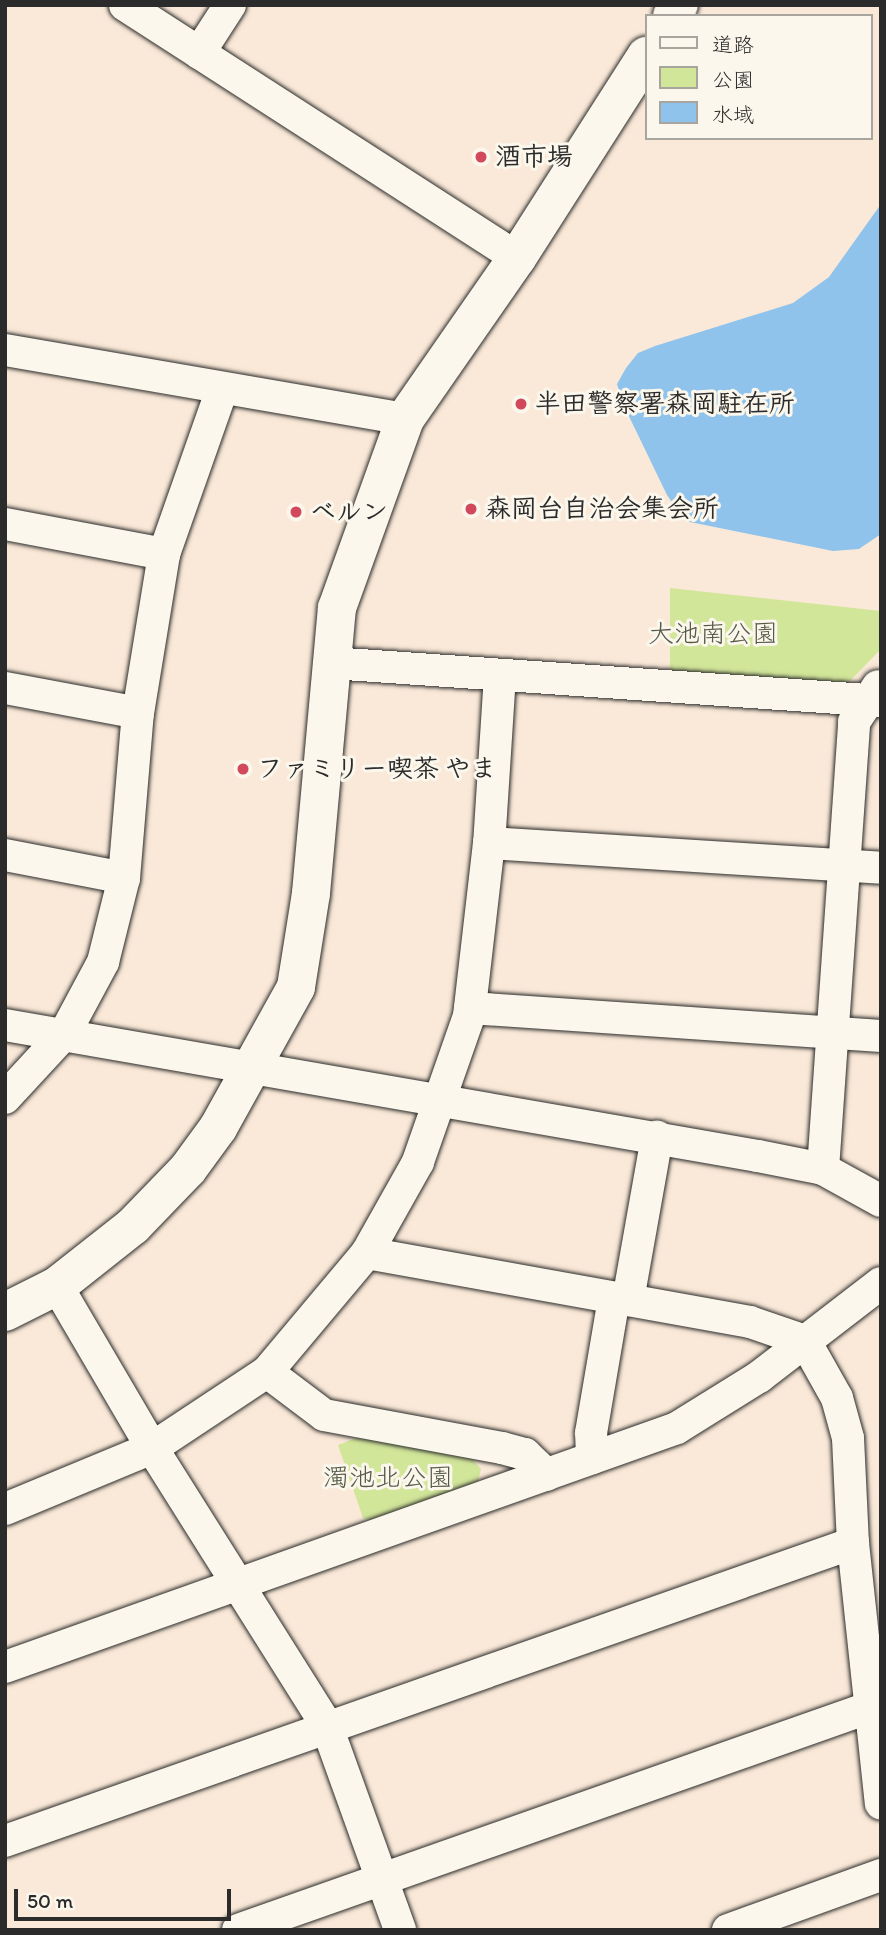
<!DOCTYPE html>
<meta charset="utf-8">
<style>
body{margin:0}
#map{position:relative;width:886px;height:1935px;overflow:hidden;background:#fae9d8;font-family:Itim,"Klee One",sans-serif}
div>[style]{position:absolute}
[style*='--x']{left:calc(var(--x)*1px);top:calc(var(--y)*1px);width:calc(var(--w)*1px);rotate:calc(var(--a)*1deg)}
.green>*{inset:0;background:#d2e69a}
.water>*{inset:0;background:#8fc3ec}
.roads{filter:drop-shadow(0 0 2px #2b2b2b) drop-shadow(0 0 2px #2b2b2b)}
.street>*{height:32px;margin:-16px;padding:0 16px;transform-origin:16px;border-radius:16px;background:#fbf7ec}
.secondary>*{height:38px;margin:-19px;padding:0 19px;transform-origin:19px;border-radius:19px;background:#fbf7ec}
.dots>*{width:19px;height:19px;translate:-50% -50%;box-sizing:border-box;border:4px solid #fbf7ec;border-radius:50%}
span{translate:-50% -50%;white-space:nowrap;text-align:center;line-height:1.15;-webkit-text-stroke:6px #fbf7ec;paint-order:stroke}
.poi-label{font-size:26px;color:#2b2b2b;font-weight:700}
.left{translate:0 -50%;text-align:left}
.park-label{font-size:26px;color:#555a47}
.frame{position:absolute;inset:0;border:7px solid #2b2b2b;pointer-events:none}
.legend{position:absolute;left:645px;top:14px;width:228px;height:126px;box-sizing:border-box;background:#fbf7ec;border:2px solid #a8a59f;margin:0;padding:9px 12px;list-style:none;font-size:21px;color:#2b2b2b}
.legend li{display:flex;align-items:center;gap:14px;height:35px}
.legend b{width:35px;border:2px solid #a8a59f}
.scale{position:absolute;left:14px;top:1889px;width:217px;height:32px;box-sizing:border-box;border:4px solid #2b2b2b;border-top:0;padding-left:9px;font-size:21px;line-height:24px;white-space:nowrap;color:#2b2b2b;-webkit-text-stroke:5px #fbf7ec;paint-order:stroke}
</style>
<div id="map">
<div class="green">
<div style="clip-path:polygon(670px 588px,881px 611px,881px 649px,846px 685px,670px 672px)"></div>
<div style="clip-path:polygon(361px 1436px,467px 1453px,481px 1469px,477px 1486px,377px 1522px,363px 1518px,338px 1445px)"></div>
</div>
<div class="water">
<div style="clip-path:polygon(881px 204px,881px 534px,859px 549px,833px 551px,685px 521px,667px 495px,623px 404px,617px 384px,626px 368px,638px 353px,655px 346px,793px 303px,829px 277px)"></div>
</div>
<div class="roads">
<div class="street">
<div style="--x:125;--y:5;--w:467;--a:32.8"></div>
<div style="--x:199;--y:53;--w:57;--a:-57.1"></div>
<div style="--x:5;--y:350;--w:406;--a:9.8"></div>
<div style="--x:5;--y:524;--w:162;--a:10.7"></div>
<div style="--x:331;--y:663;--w:551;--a:3.95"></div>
<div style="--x:500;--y:675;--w:168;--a:93.7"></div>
<div style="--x:489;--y:843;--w:174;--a:96.6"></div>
<div style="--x:469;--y:1016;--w:155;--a:109.3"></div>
<div style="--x:418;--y:1162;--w:104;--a:119.3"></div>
<div style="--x:367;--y:1253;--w:389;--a:10.2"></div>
<div style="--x:750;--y:1322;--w:58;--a:19.1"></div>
<div style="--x:805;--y:1341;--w:65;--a:60.7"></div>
<div style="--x:837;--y:1398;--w:41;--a:74.6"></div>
<div style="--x:848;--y:1438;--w:105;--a:87.3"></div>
<div style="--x:853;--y:1543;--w:262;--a:83.9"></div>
<div style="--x:5;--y:688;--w:135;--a:10.6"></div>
<div style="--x:138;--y:713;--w:161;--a:-80.7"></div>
<div style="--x:164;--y:554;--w:175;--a:-70.6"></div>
<div style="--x:489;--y:843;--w:393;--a:3.6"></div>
<div style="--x:5;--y:855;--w:121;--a:10.9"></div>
<div style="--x:470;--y:1008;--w:412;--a:3.9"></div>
<div style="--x:5;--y:1025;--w:764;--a:9.87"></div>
<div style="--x:758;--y:1156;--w:66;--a:11.3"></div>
<div style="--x:823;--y:1169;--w:66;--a:28.9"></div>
<div style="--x:5;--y:1098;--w:88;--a:-47.3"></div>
<div style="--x:65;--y:1033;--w:81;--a:-61.8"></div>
<div style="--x:103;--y:962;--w:87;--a:-76"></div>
<div style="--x:124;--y:878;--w:166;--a:-85.2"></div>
<div style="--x:823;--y:1169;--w:448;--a:-86"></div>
<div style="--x:854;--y:722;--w:43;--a:-56.3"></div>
<div style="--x:57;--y:1286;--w:188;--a:59.6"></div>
<div style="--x:152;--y:1448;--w:326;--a:57.8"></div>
<div style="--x:326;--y:1724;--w:219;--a:70.2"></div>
<div style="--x:628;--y:1300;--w:166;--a:-79.9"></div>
<div style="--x:267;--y:1372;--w:71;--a:37"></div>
<div style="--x:324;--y:1415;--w:181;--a:10.5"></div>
<div style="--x:502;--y:1448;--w:24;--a:15"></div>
<div style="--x:525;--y:1454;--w:30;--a:44"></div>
<div style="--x:592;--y:1458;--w:25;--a:-92"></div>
<div style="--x:591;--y:1433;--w:136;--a:-80.3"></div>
<div style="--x:5;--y:1509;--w:159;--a:-22.5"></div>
<div style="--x:152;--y:1448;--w:138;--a:-33.5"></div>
<div style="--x:267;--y:1372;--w:155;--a:-50"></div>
<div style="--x:5;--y:1667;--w:713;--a:-19.58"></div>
<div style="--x:677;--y:1428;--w:97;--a:-31.9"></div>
<div style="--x:759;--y:1377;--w:154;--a:-37.6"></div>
<div style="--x:5;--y:1841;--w:899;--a:-19.36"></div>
<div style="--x:238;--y:1930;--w:671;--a:-19.41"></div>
<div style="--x:728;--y:1930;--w:163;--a:-19.8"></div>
</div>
<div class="secondary">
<div style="--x:672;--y:16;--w:13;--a:-58"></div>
<div style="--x:5;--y:1312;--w:58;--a:-26.6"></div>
<div style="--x:57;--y:1286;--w:97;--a:-38.3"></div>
<div style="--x:133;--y:1226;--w:79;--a:-46"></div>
<div style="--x:188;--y:1169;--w:51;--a:-53.8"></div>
<div style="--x:218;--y:1128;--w:161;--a:-61"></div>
<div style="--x:296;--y:987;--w:95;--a:-80.9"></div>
<div style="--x:311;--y:893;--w:286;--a:-84.8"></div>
<div style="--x:337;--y:608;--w:201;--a:-70.2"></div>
<div style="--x:405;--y:419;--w:196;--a:-55.2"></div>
<div style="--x:517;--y:258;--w:240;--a:-57.4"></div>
</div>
</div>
<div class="dots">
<div style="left:481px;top:157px;background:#d1495b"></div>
<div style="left:521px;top:404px;background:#d1495b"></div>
<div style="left:471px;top:509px;background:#d1495b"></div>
<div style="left:296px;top:512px;background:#d1495b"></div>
<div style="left:243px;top:769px;background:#d1495b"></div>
</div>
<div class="poi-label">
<span class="left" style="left:495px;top:157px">酒市場</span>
<span class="left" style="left:535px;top:404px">半田警察署森岡駐在所</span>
<span class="left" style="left:485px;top:509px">森岡台自治会集会所</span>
<span class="left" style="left:310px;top:512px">ベルン</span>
<span class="left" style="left:257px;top:769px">ファミリー喫茶 やま</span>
</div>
<div class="park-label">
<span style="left:713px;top:634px">大池南公園</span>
<span style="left:388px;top:1478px">濁池北公園</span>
</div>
<div class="frame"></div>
<ul class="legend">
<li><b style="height:9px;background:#fbf7ec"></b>道路</li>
<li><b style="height:19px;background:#d2e69a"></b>公園</li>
<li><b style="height:19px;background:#8fc3ec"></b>水域</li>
</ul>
<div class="scale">50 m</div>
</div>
